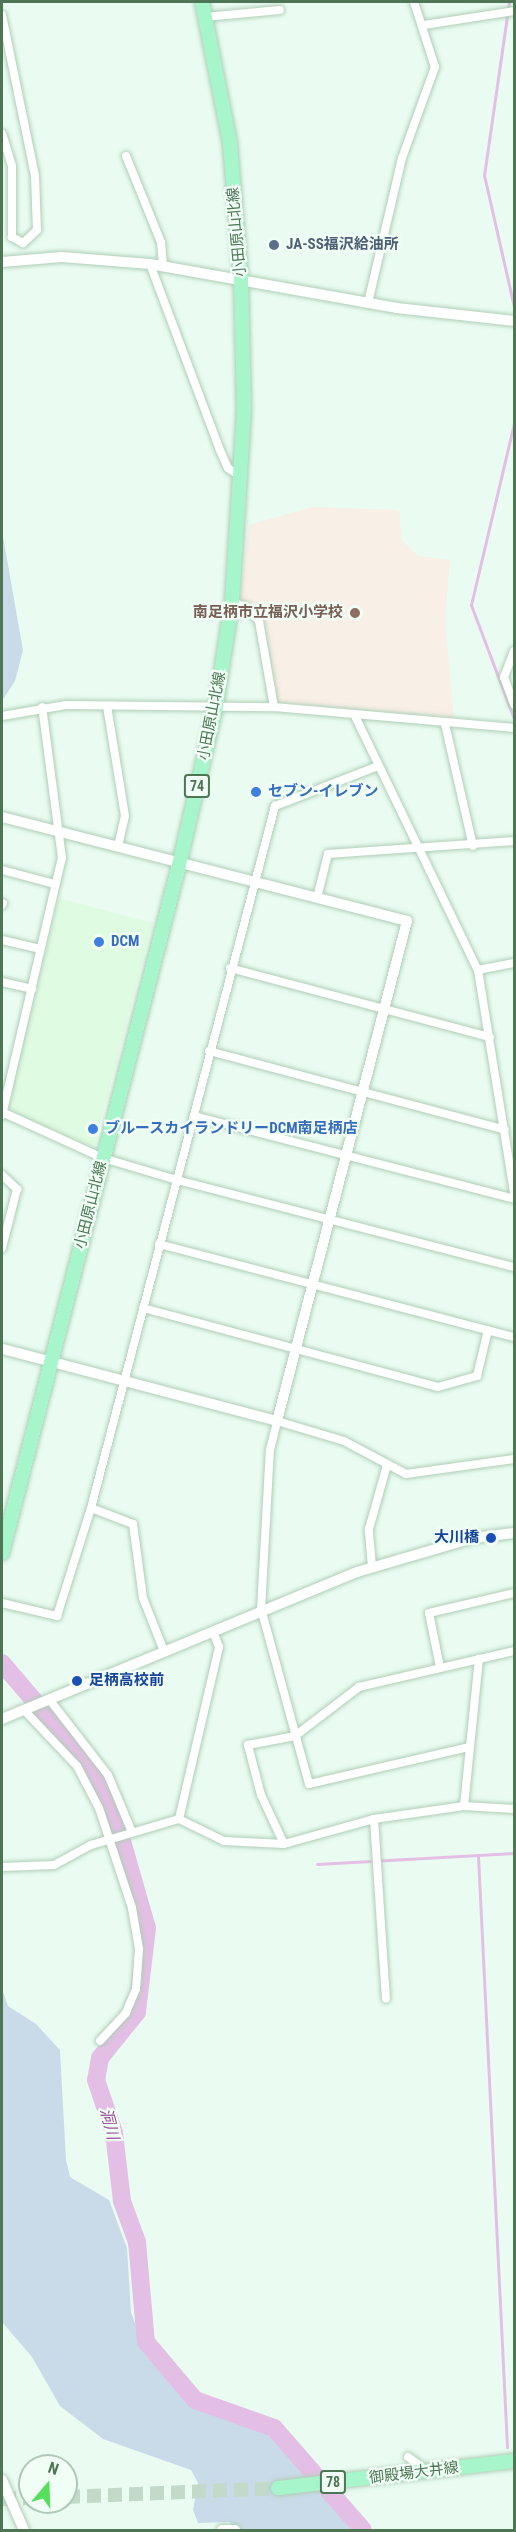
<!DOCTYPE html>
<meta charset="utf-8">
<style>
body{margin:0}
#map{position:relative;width:516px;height:2532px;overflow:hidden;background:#eafcf2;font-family:"Roboto Condensed","Noto Sans JP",sans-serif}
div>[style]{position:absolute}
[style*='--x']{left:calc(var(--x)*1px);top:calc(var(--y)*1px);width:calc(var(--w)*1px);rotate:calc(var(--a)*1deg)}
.commercial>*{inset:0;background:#dffbe2}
.education>*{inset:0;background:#f8efe6}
.green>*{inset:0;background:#c9dbe9}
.stream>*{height:3px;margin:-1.5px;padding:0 1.5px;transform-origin:1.5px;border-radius:1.5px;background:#e4bfe5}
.river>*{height:18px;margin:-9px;padding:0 9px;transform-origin:9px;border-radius:9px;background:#e4bfe5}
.primary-tunnel>*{height:14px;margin-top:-7px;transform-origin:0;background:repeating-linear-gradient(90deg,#c3dacb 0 14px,transparent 0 21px)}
.roads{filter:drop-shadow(0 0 2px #b0ceb7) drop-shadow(0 0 2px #b0ceb7)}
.minor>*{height:8px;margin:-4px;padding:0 4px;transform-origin:4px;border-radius:4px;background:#fff}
.tertiary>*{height:10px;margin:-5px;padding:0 5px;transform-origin:5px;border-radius:5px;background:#fff}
.primary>*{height:14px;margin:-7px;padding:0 7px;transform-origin:7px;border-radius:7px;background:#a7f6cb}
.dots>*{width:16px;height:16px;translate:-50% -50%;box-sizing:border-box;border:3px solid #f1fef6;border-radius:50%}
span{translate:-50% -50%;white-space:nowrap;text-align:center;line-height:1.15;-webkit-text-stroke:4.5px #f1fef6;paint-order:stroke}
.shield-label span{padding:2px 4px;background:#f1fef6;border:2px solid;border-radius:4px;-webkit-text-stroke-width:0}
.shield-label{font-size:14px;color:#4e7655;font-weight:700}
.street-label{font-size:15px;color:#4e7655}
.service-label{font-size:15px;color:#4e5e75;font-weight:700}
.left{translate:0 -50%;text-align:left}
.education-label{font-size:15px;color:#785e54;font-weight:700}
.right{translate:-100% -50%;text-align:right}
.shop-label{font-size:15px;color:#366cbe;font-weight:700}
.transit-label{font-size:15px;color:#164399;font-weight:700}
.water-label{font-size:16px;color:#9c529c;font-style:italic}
.frame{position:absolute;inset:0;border:3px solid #4e7655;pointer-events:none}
.north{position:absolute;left:18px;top:2454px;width:60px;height:60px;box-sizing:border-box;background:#f1fef6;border:2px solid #b0c8b6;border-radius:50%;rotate:19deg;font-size:16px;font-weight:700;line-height:24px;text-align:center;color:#4e7655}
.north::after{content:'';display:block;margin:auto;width:21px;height:27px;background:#57de5d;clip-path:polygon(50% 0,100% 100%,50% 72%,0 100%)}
</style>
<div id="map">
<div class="commercial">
<div style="clip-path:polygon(59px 898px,152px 923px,94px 1147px,14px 1113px,9px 1104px)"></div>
</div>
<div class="education">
<div style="clip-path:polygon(313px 507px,399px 510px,402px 541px,419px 556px,450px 560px,445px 621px,454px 719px,276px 702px,263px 606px,240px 600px,249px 525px)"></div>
</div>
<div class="green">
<div style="clip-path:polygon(2px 531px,23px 650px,15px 681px,2px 701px)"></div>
<div style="clip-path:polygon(2px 1989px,8px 2006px,36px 2024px,60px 2050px,66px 2160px,70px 2177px,109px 2200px,127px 2248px,131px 2312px,146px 2354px,196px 2409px,259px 2429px,289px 2450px,351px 2530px,233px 2530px,230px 2522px,198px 2523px,193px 2510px,198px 2483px,191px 2470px,103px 2439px,60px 2406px,32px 2357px,2px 2322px)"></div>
</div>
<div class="stream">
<div style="--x:509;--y:2;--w:175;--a:98.2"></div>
<div style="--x:484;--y:175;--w:135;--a:77.2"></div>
<div style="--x:514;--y:423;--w:187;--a:103.3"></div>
<div style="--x:471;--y:605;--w:122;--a:69.3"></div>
<div style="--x:478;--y:1856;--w:592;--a:87.19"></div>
<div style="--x:317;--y:1864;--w:197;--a:-3.2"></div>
</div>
<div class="river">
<div style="--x:2;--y:1663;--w:125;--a:49.5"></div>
<div style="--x:83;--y:1758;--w:33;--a:59"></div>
<div style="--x:100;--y:1786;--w:38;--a:65"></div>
<div style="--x:116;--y:1820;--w:112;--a:74"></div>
<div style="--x:147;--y:1928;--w:85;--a:96.8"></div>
<div style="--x:137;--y:2012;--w:59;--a:128.8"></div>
<div style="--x:100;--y:2058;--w:22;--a:100"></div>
<div style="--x:96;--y:2080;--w:56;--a:71.2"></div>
<div style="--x:114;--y:2133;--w:68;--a:83.3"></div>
<div style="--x:122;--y:2201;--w:44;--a:69.9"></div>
<div style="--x:137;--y:2242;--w:100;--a:84.9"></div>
<div style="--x:146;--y:2342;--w:76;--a:49.8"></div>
<div style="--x:195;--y:2400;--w:84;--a:19.5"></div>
<div style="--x:274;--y:2428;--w:135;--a:48.9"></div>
</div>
<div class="primary-tunnel">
<div style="--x:66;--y:2497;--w:212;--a:-2.4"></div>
<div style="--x:2;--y:2499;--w:28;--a:-2"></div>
</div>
<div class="roads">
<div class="minor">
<div style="--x:2;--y:15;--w:164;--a:78.4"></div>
<div style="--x:35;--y:176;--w:54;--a:87.9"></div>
<div style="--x:37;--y:230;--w:19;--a:137"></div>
<div style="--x:23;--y:243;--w:13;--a:-151"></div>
<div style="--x:12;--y:237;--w:71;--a:-90"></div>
<div style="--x:12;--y:166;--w:34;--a:-107"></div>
<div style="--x:205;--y:17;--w:75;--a:-5.3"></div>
<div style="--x:424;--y:25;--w:91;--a:-8.8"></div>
<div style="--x:126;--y:156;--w:93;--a:67.9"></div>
<div style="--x:161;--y:242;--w:24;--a:85"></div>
<div style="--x:150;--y:264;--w:197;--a:69.4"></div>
<div style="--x:219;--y:448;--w:22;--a:66"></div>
<div style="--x:228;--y:468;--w:16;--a:35"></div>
<div style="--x:368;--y:303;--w:149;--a:-76.8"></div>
<div style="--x:402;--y:158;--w:97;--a:-70.1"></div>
<div style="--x:435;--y:67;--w:68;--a:-107.9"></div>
<div style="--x:232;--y:602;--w:15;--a:20"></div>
<div style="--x:246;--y:607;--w:19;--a:47"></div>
<div style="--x:259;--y:621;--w:87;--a:80.1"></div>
<div style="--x:514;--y:651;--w:28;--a:111"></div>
<div style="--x:504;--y:677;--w:29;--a:70"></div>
<div style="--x:107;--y:706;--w:111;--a:80.7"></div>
<div style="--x:125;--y:816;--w:31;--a:103"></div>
<div style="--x:354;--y:714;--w:284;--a:64.2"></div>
<div style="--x:478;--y:970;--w:225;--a:80.8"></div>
<div style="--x:2;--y:716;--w:65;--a:-9.8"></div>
<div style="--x:66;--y:705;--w:208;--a:0.6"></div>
<div style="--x:274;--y:707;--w:241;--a:5"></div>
<div style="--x:445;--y:724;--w:125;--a:77.1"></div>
<div style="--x:2;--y:870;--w:55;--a:14.8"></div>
<div style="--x:317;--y:898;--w:45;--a:-76"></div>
<div style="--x:328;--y:854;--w:186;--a:-4"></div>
<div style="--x:2;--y:905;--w:2;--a:-63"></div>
<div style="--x:2;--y:940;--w:39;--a:13"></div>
<div style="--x:230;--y:968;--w:269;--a:14.9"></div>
<div style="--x:478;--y:970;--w:37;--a:-11"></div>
<div style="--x:2;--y:982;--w:31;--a:13"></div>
<div style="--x:209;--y:1051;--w:306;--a:14.9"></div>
<div style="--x:2;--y:1112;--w:111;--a:24.5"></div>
<div style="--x:103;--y:1158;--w:77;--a:16.6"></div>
<div style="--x:177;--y:1180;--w:348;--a:14.5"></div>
<div style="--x:2;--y:1115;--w:264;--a:-76.9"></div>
<div style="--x:62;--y:858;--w:152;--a:-97.5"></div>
<div style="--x:194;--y:1116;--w:331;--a:14.5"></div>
<div style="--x:2;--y:1175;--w:21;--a:43"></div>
<div style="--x:17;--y:1189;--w:61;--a:104.3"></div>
<div style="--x:159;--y:1244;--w:367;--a:14.7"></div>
<div style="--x:143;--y:1308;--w:305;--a:15"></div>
<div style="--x:438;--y:1387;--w:41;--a:-15.8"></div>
<div style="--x:477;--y:1376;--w:47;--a:-76.6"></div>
<div style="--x:91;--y:1508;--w:45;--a:20.9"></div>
<div style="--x:133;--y:1524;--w:75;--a:82.3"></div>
<div style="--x:143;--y:1598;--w:57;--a:68.4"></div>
<div style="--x:372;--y:1567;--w:38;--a:-95"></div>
<div style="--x:369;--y:1529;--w:66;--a:-74.3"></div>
<div style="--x:2;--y:1603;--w:57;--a:13.3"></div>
<div style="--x:57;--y:1616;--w:113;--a:-72.5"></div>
<div style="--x:91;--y:1508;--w:726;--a:-75.31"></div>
<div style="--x:275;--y:806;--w:110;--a:-21.2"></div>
<div style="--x:440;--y:1667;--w:55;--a:-101.5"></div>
<div style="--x:429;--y:1613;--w:87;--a:-13.2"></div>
<div style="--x:49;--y:1699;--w:96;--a:52.2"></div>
<div style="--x:108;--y:1775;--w:62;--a:67.2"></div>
<div style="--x:24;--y:1710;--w:77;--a:46.6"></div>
<div style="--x:77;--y:1766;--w:47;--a:62.4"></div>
<div style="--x:99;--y:1808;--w:105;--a:71.7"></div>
<div style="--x:132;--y:1908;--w:42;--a:80.3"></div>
<div style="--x:139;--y:1949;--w:40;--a:94.3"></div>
<div style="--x:136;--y:1989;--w:26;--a:113"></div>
<div style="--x:126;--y:2013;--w:38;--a:133"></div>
<div style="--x:469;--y:1747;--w:164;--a:167"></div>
<div style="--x:309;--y:1784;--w:181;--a:-105.3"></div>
<div style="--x:261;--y:1609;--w:159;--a:-86.8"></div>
<div style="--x:270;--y:1450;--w:30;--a:-76"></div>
<div style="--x:277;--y:1421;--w:70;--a:16.6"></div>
<div style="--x:344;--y:1441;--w:70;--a:28"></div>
<div style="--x:406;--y:1474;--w:109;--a:-7.9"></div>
<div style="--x:464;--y:1806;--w:148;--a:-84.2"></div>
<div style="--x:179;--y:1819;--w:50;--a:26.1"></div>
<div style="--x:224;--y:1841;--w:60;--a:2.9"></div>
<div style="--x:284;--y:1844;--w:93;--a:-15.5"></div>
<div style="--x:374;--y:1819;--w:91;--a:-8.2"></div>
<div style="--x:464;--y:1806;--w:50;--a:3.4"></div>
<div style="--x:179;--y:1819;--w:177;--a:-76.9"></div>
<div style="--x:219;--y:1647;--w:17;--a:-111"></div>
<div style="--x:374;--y:1819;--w:180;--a:86.2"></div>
<div style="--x:284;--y:1844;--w:54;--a:-115.1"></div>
<div style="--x:261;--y:1795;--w:52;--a:-104.6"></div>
<div style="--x:248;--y:1745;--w:48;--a:-10.8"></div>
<div style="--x:295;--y:1736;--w:81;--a:-37.4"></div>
<div style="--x:359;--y:1687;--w:159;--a:-13.1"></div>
<div style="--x:2;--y:1867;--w:52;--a:-2.2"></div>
<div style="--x:54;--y:1865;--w:42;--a:-28.4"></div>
<div style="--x:91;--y:1845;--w:92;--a:-16.5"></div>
<div style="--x:408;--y:2457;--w:24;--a:36"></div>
</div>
<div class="tertiary">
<div style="--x:2;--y:262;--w:60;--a:-4.8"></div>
<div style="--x:62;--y:257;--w:88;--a:4.5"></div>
<div style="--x:150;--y:264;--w:251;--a:10.1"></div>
<div style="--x:397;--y:308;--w:118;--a:6.3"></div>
<div style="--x:2;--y:817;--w:418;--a:14.4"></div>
<div style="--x:407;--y:921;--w:517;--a:104.57"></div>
<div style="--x:277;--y:1421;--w:284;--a:-165.3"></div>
<div style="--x:2;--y:1719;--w:384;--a:-22.5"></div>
<div style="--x:357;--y:1572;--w:121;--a:-16.3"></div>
<div style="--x:473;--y:1538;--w:41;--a:-7"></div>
<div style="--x:2;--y:2480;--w:55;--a:66.3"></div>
<div style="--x:222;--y:2530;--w:13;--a:0"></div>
</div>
<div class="primary">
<div style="--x:2;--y:1553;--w:710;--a:-75.57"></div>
<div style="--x:179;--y:865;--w:163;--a:-76.9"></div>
<div style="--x:216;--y:706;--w:105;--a:-81.3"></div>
<div style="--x:232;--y:602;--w:192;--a:-86.4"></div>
<div style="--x:244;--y:410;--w:132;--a:-91.3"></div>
<div style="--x:241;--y:278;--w:135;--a:-94.7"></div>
<div style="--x:230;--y:143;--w:144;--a:-101.2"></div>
<div style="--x:278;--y:2488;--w:238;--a:-6.5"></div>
</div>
</div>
<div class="dots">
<div style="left:274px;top:245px;background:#5c6f8a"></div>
<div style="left:355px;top:613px;background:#8d6e63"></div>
<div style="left:256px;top:792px;background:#3f7fe0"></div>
<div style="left:99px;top:942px;background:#3f7fe0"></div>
<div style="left:93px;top:1129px;background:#3f7fe0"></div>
<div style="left:491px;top:1538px;background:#1a4fb4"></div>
<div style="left:77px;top:1681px;background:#1a4fb4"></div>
</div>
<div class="shield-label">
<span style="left:197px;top:786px">74</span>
<span style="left:333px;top:2482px">78</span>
</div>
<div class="street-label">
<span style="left:237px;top:232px;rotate:-95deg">小田原山北線</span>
<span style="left:212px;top:716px;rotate:-79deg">小田原山北線</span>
<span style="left:91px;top:1205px;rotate:-76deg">小田原山北線</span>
<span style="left:414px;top:2473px;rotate:-7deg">御殿場大井線</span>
</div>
<div class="service-label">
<span class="left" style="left:286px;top:245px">JA-SS福沢給油所</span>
</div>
<div class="education-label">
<span class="right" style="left:343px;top:613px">南足柄市立福沢小学校</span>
</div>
<div class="shop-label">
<span class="left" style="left:268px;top:792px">セブン-イレブン</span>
<span class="left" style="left:111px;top:942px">DCM</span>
<span class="left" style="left:105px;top:1129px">ブルースカイランドリーDCM南足柄店</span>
</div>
<div class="transit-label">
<span class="right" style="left:479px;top:1538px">大川橋</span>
<span class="left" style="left:89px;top:1681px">足柄高校前</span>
</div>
<div class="water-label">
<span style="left:109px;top:2124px;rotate:75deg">洞川</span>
</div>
<div class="frame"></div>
<div class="north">N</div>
</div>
